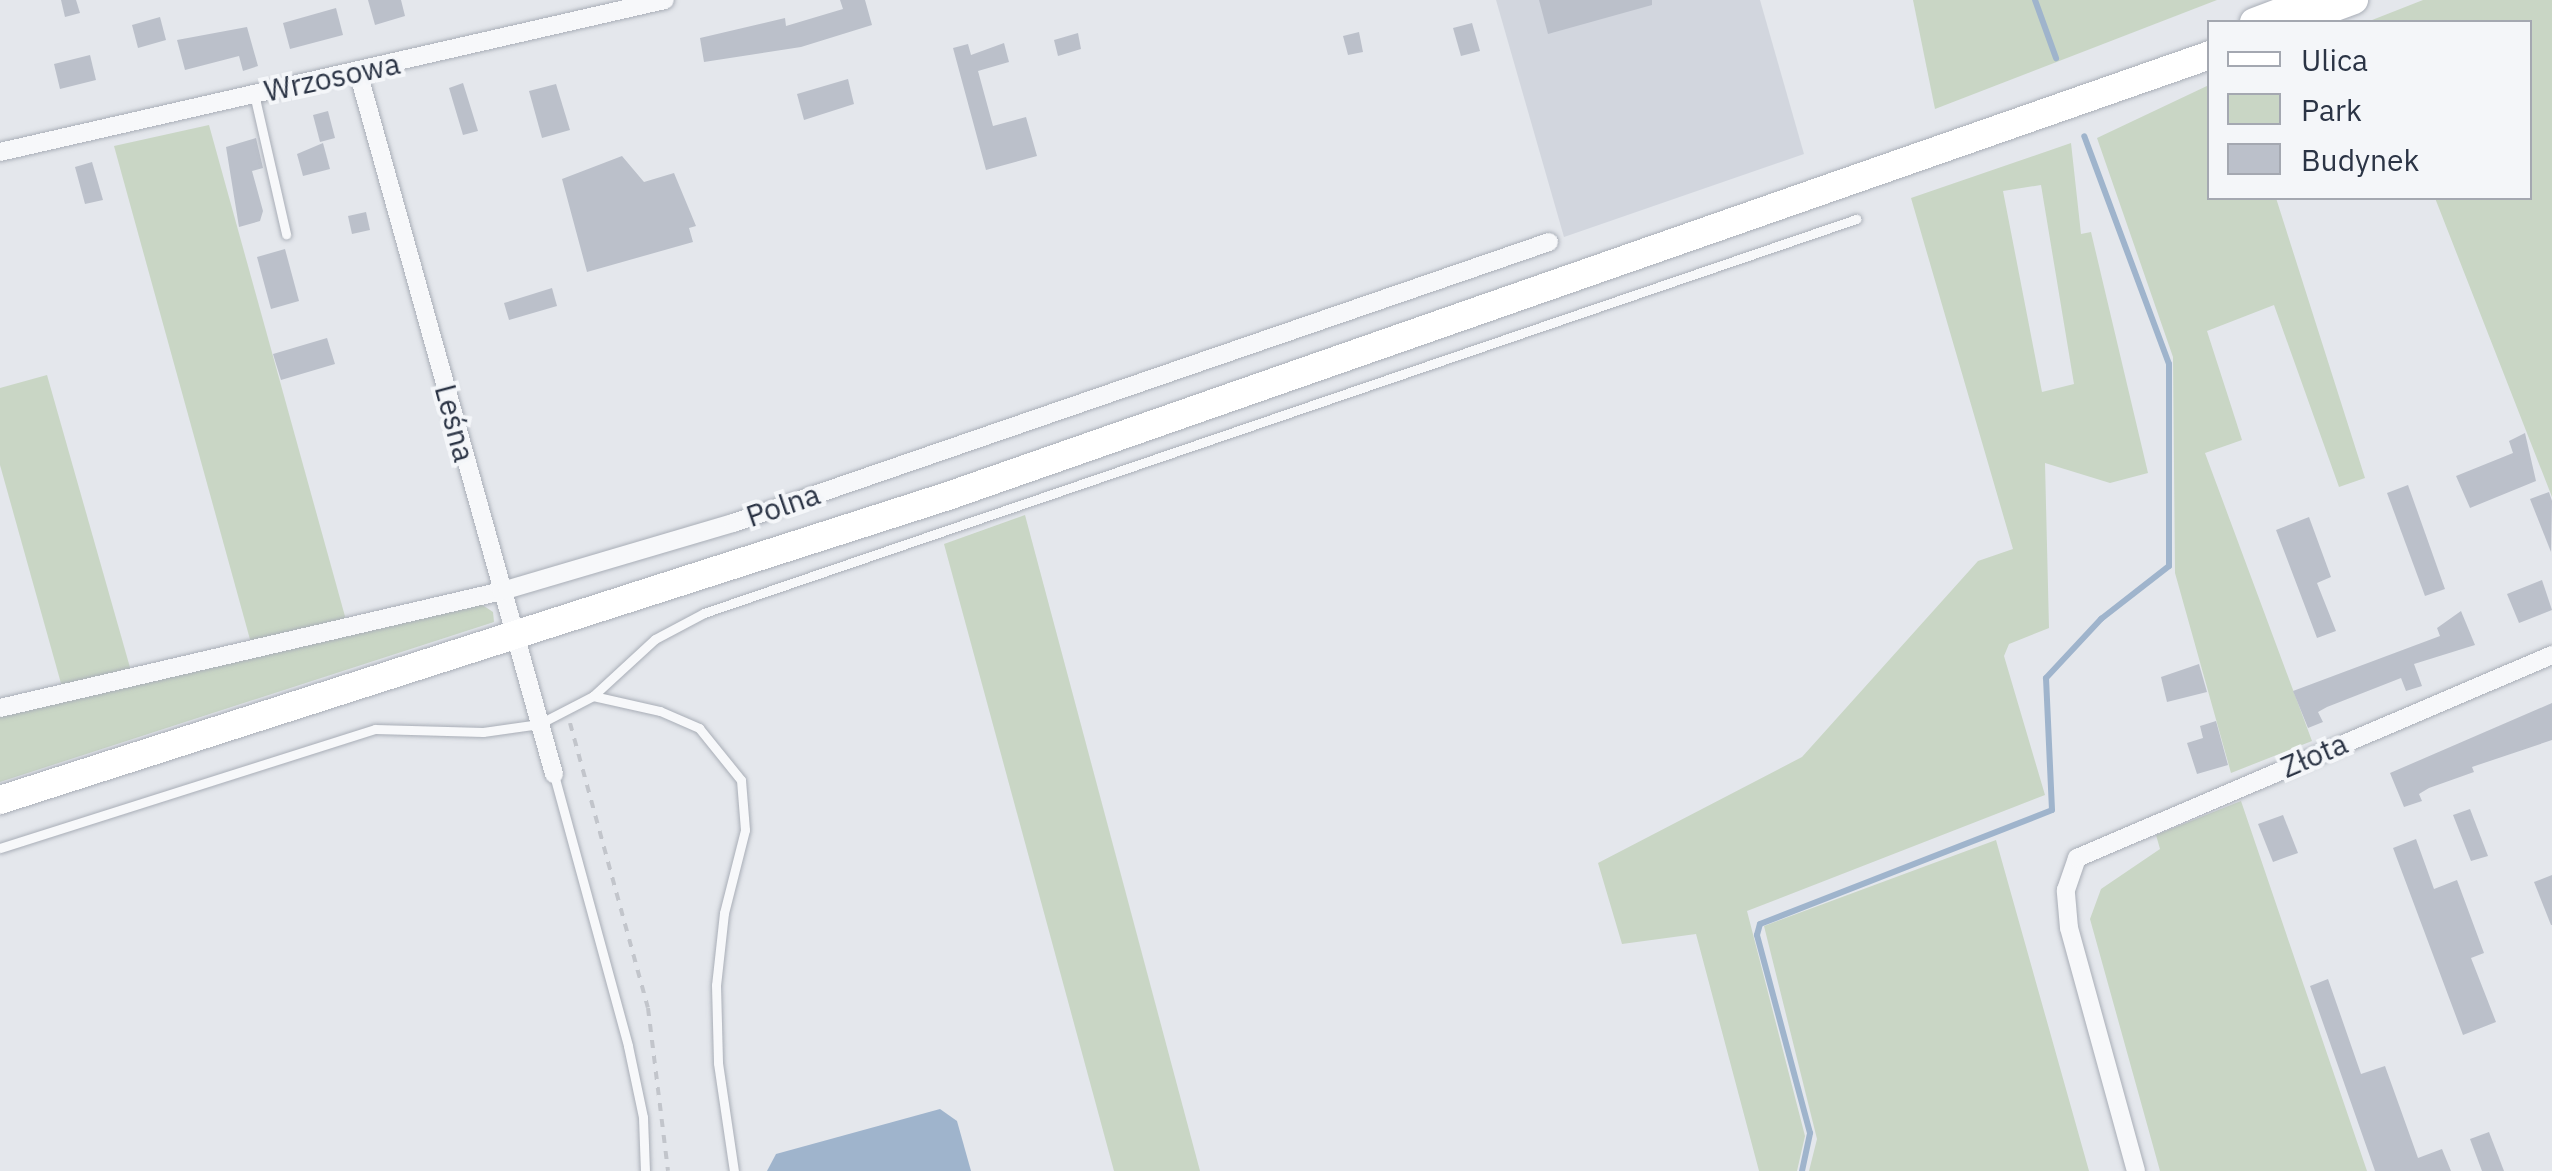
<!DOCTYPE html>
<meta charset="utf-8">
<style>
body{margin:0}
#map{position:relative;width:2552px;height:1171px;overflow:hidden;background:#e4e7ec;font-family:"IBM Plex Sans",sans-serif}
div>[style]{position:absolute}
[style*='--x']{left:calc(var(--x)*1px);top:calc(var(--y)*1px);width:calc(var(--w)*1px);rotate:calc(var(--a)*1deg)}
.built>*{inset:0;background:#d2d6de}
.green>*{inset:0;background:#c9d6c5}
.water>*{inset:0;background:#9fb4cc}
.stream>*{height:6px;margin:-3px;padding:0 3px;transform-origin:3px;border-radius:3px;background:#9fb4cc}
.building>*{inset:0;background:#bbc0ca}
.path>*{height:4px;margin-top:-2px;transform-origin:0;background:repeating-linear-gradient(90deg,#c2c5cb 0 8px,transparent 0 16px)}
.roads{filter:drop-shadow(0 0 2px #a9aeb7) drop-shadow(0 0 2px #a9aeb7)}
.lane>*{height:9px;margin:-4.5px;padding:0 4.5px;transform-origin:4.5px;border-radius:4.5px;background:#f7f8fa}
.street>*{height:18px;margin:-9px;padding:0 9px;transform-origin:9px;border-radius:9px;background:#f7f8fa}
.primary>*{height:28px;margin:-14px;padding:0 14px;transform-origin:14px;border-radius:14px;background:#fff}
span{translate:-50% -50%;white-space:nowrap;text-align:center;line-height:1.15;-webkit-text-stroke:8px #f4f6f9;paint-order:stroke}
.street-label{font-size:30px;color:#2b3445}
.legend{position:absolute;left:2207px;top:20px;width:325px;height:180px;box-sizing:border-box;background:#f4f6f9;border:2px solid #a4a8b1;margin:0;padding:12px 18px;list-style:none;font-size:30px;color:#2b3445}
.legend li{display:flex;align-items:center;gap:20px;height:50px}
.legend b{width:50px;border:2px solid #a4a8b1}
</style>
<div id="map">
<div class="built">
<div style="clip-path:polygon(1496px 0,1760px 0,1804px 154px,1564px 237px)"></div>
</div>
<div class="green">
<div style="clip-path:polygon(1913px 0,2217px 0,1935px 109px)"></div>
<div style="clip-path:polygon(2423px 0,2552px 0,2552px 497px,2435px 198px,2530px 198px,2530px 22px,2367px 22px)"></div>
<div style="clip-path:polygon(2209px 85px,2210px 198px,2276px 198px,2365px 478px,2339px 487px,2274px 305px,2207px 331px,2242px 440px,2205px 453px,2312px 741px,2231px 773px,2175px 573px,2173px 357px,2097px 138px)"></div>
<div style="clip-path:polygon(209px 125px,346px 620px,251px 643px,114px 146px)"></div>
<div style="clip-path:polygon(evenodd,2071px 143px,2081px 234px,2091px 232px,2148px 473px,2110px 483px,2045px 463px,2049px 628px,2009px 644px,2004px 656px,2045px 795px,1747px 911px,1805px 1136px,1797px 1171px,1759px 1171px,1696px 934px,1622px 944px,1598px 863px,1802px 757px,1978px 561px,2013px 549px,1911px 198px,2071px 143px,2041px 185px,2074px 384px,2042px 392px,2003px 191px,2041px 185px)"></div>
<div style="clip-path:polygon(47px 375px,131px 671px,62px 687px,0 465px,0 388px)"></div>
<div style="clip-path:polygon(1025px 515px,1200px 1171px,1114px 1171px,944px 544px)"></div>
<div style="clip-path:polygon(481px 604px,493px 612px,494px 622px,0 782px,0 716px)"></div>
<div style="clip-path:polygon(2241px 801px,2367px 1171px,2160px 1171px,2090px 919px,2101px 889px,2160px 849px,2156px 835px)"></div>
<div style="clip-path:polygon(1996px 840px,2089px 1171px,1809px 1171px,1817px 1139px,1764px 926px)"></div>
</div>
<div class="water">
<div style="clip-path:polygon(940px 1109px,957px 1121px,971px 1171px,767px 1171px,776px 1154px)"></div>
</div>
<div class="stream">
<div style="--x:2035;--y:0;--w:62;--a:70.1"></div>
<div style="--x:1802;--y:1171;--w:39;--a:-78"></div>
<div style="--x:1810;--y:1133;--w:205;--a:-105"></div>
<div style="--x:1757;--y:935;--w:11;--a:-75"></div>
<div style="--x:1760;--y:924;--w:313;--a:-21.3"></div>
<div style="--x:2052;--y:810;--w:132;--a:-92.6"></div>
<div style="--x:2046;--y:678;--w:81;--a:-47"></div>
<div style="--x:2101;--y:619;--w:86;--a:-37.9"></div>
<div style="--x:2169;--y:566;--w:202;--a:-90"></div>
<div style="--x:2169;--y:364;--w:243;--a:-110.4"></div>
</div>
<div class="building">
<div style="clip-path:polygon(61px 0,76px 0,80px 13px,65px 17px)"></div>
<div style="clip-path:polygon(368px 0,401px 0,405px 16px,375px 25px)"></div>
<div style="clip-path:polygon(840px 0,865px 0,872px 25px,801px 47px,704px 62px,700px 38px,785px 18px,786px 26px,843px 9px)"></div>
<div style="clip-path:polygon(1539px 0,1652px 0,1652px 5px,1548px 34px)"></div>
<div style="clip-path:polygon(336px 8px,343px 35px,290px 49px,283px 23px)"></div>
<div style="clip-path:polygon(160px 17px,166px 40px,138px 48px,132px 25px)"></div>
<div style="clip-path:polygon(1472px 23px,1480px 51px,1461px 56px,1453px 28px)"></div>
<div style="clip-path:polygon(247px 27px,258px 66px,243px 71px,239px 56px,185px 70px,177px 40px)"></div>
<div style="clip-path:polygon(1359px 32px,1363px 52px,1348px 55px,1343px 36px)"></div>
<div style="clip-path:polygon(1078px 33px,1081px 49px,1058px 56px,1054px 40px)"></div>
<div style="clip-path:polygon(1004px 43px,1009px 62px,978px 71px,993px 126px,1026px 117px,1037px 156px,986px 170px,953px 48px,968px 44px,971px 55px)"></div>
<div style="clip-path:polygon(90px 55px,96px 80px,60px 89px,54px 64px)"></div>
<div style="clip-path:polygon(848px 79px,854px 104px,804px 120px,797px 94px)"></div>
<div style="clip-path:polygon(463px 83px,478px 131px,463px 135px,449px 88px)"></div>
<div style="clip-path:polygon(556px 84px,570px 130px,542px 138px,529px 91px)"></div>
<div style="clip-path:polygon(328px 111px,335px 138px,320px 142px,313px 115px)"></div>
<div style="clip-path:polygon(256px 138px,263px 168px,252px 171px,263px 211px,260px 221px,239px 227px,226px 147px)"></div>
<div style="clip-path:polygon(323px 143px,330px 169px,303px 176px,297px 154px)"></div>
<div style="clip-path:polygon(622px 156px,644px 182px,674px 173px,696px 226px,689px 228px,693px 242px,587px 272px,562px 179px)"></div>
<div style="clip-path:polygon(92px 162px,103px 200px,85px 204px,75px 167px)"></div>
<div style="clip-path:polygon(366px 212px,370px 230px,352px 234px,348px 216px)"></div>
<div style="clip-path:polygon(285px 249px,299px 301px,271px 309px,257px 257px)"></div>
<div style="clip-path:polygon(552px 288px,557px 306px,509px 320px,504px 303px)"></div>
<div style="clip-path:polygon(327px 338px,335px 364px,281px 380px,273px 354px)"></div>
<div style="clip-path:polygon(2525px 433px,2536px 481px,2470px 508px,2456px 476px,2513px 453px,2509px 441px)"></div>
<div style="clip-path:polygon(2408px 485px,2445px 589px,2425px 596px,2387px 493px)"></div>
<div style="clip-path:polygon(2549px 492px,2552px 501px,2551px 552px,2530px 499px)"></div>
<div style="clip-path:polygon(2309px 517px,2331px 577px,2317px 583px,2336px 631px,2317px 638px,2276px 530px)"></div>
<div style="clip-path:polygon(2542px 580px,2552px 610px,2519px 623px,2507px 594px)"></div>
<div style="clip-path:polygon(2461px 611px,2475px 645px,2414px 664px,2422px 686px,2406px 691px,2401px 678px,2327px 707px,2318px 712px,2323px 722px,2308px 728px,2293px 691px,2440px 636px,2437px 628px)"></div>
<div style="clip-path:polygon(2199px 664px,2207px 692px,2167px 702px,2161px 677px)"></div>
<div style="clip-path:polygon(2552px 703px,2552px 740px,2472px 767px,2474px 772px,2429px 788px,2419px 794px,2422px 801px,2404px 807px,2390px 773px)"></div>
<div style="clip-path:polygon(2216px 721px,2228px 765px,2197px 774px,2187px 743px,2203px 738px,2200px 726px)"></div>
<div style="clip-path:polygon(2470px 809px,2488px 856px,2471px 861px,2453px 815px)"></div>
<div style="clip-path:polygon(2283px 815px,2298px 853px,2273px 862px,2258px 824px)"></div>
<div style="clip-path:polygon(2416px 839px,2434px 889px,2457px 880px,2484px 953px,2471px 958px,2496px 1022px,2463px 1035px,2393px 848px)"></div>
<div style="clip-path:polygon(2552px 875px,2552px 925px,2551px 925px,2534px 882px)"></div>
<div style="clip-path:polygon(2328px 979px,2361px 1074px,2385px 1066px,2418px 1158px,2442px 1149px,2451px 1171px,2375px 1171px,2310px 986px)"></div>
<div style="clip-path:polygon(2489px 1132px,2504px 1171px,2482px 1171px,2470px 1139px)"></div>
</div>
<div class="path">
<div style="--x:570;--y:723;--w:295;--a:74.7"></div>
<div style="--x:648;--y:1008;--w:164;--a:83"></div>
</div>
<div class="roads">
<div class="lane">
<div style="--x:254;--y:94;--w:144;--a:77.1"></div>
<div style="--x:593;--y:696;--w:69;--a:12.6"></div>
<div style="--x:660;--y:711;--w:43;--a:23.6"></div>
<div style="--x:699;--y:728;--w:67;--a:51.1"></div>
<div style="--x:741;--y:780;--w:50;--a:85.4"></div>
<div style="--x:745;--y:830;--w:86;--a:104.2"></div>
<div style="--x:724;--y:913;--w:72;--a:96.3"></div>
<div style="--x:716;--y:985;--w:78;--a:88.5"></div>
<div style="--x:718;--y:1063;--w:109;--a:81.6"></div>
<div style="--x:554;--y:775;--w:281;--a:74.7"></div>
<div style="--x:628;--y:1046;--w:73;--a:78.1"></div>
<div style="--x:643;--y:1117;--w:54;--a:87.9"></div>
<div style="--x:0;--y:848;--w:393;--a:-17.6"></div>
<div style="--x:375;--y:729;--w:108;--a:1.6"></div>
<div style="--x:483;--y:732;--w:57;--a:-8.1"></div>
<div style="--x:539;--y:724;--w:61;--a:-27.4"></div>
<div style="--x:593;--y:696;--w:84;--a:-42.6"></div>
<div style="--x:655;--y:639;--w:55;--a:-28"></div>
<div style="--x:704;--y:613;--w:1218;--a:-18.88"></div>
</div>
<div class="street">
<div style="--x:358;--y:72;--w:729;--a:74.4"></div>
<div style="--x:0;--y:152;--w:682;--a:-12.88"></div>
<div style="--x:0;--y:708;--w:515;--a:-13.12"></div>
<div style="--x:502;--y:591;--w:241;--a:-16.4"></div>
<div style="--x:733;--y:523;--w:863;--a:-19"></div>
<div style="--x:2136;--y:1171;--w:252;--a:-105.4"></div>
<div style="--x:2069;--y:928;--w:38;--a:-95"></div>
<div style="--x:2066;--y:890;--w:34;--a:-71"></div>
<div style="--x:2077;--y:858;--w:517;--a:-23.14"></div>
</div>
<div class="primary">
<div style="--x:2254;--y:22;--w:60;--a:-20.6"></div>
<div style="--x:2295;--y:22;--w:63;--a:-20.4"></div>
<div style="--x:0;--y:800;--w:996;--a:-17.78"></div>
<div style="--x:948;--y:496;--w:1337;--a:-19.26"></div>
</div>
</div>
<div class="street-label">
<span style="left:332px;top:77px;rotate:-12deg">Wrzosowa</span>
<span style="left:455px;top:423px;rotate:75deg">Leśna</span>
<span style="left:783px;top:505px;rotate:-19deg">Polna</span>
<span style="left:2314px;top:755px;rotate:-23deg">Złota</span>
</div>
<ul class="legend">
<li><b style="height:12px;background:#fff"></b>Ulica</li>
<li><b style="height:28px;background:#c9d6c5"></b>Park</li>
<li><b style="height:28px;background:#bbc0ca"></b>Budynek</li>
</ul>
</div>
